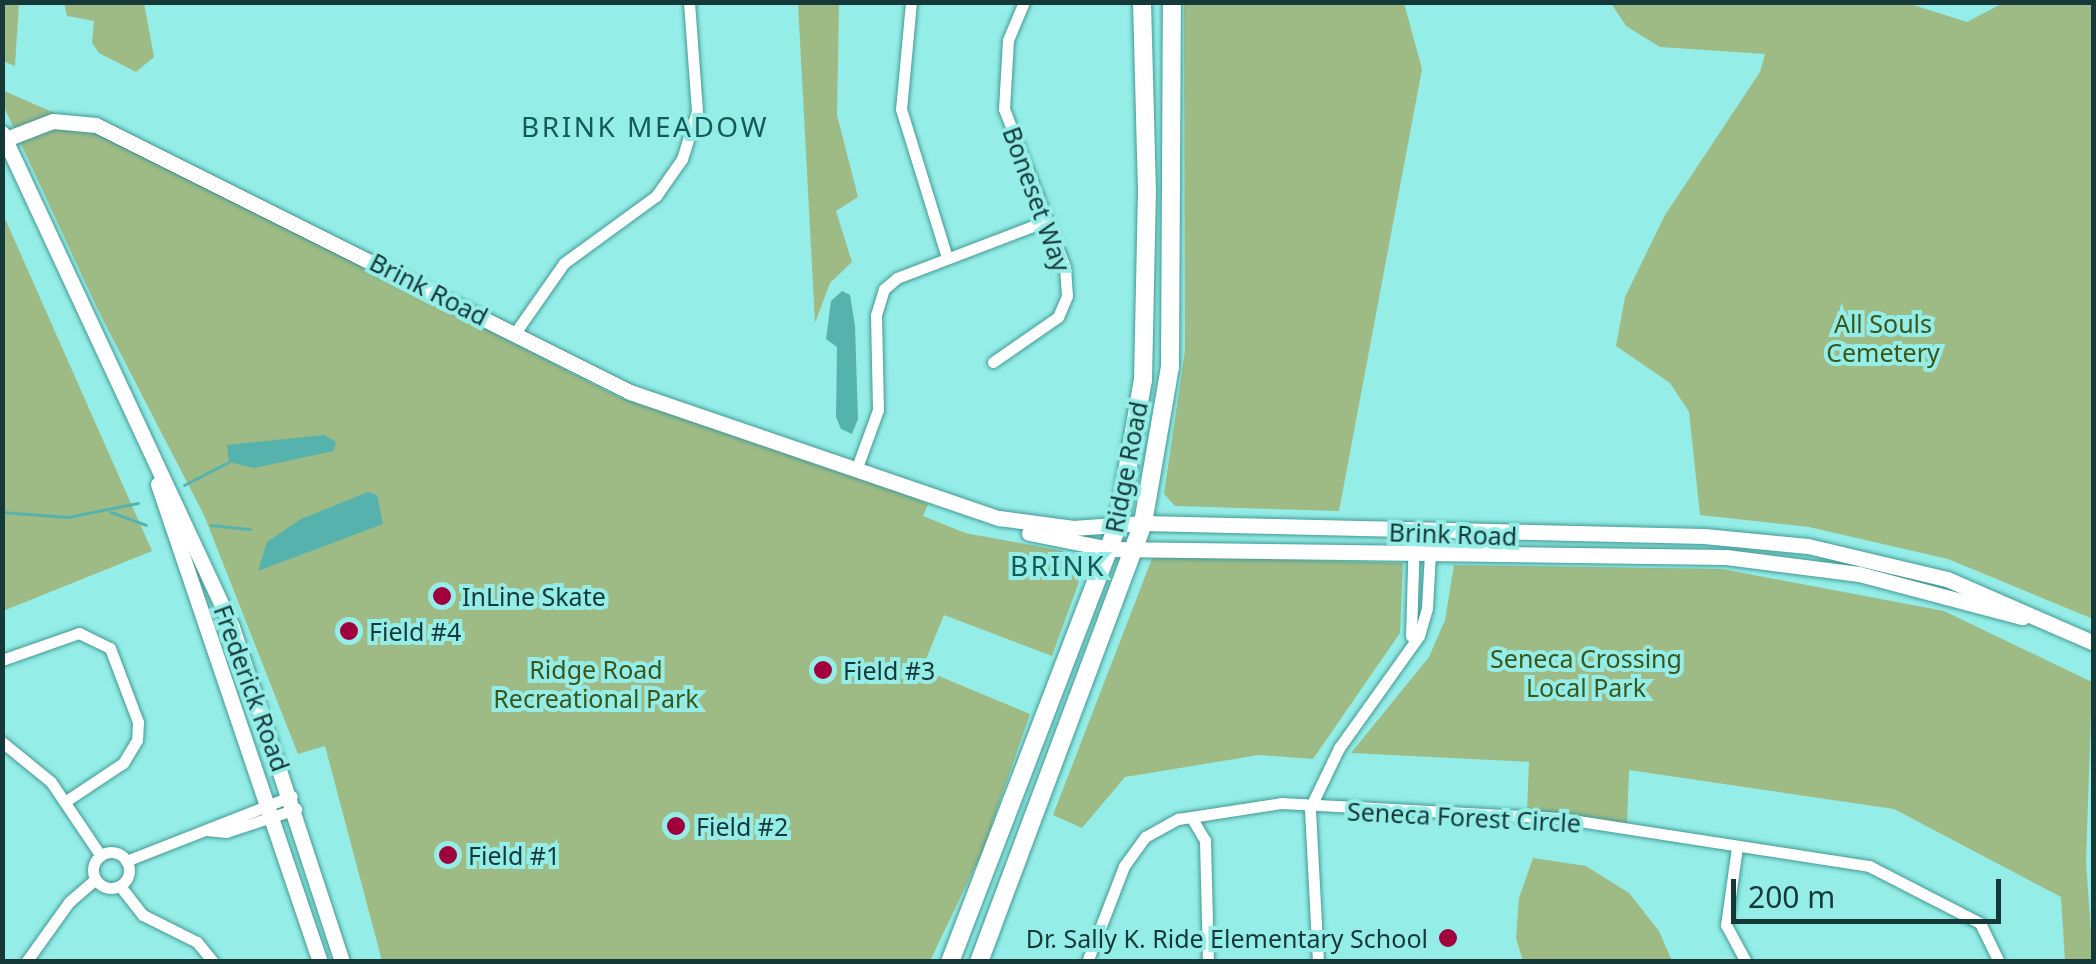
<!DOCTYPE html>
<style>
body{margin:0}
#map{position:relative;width:2096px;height:964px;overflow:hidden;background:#95ede7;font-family:"Noto Sans",sans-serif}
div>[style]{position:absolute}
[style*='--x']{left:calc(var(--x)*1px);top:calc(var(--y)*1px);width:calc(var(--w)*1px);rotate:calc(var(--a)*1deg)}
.green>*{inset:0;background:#9fbb85}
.water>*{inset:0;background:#56b2ad}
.stream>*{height:2.5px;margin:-1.25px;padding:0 1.25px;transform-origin:1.25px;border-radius:1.25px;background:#56b2ad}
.roads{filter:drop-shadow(0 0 2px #419a95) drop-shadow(0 0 2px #419a95)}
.minor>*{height:11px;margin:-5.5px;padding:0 5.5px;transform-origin:5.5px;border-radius:5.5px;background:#fff}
.minor>.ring{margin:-5.5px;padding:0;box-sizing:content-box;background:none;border:11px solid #fff;border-radius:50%}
.major>*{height:15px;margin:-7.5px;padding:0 7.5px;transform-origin:7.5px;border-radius:7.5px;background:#fff}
.highway>*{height:18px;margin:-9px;padding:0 9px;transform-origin:9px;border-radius:9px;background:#fff}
.dots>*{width:28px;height:28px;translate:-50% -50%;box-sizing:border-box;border:5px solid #95ede7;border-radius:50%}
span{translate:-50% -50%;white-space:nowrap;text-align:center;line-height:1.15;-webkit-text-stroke:8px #95ede7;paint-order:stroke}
.street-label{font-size:25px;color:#143938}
.park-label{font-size:25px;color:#3a5619}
.poi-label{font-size:25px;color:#143938}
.left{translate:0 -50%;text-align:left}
.right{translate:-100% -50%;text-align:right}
.neighbourhood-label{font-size:28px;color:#125b58;letter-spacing:2.5px}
.frame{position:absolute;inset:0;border:5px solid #143938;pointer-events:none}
.scale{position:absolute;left:1731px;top:879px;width:270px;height:45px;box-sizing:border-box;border:5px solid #143938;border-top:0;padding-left:12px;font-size:30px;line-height:35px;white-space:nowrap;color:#143938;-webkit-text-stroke:8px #95ede7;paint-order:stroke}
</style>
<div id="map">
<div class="green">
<div style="clip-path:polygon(3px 2px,19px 3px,15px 66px,3px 61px)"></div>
<div style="clip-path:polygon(64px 3px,144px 3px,154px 57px,136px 72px,99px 53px,92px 43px,94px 21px,67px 16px)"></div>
<div style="clip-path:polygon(798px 3px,839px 3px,837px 115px,858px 197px,836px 211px,852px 262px,830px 283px,815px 323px)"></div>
<div style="clip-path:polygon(1184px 3px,1404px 3px,1422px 69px,1339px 511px,1175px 506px,1164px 494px,1185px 351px)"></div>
<div style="clip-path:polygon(1611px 3px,1907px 3px,1967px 22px,2003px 3px,2093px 3px,2093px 619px,1948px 559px,1809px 527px,1700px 515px,1689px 412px,1670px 383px,1616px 346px,1625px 297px,1665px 215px,1760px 72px,1765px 54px,1660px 47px,1626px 26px)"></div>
<div style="clip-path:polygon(2px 90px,107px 136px,619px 397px,812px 462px,813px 454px,928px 504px,923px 516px,965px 533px,1063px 551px,1079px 582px,1052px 656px,944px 615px,922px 669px,1030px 714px,983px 850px,930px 961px,382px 961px,325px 746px,298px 754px,204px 515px,99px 312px,3px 105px)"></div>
<div style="clip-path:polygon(3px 214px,152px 551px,3px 611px,2px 610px)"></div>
<div style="clip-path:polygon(1153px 556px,1403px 563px,1400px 633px,1313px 759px,1259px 755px,1125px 777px,1082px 828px,1053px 815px)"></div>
<div style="clip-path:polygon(1454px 565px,1722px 569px,1944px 611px,2092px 682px,2086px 862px,2093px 961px,2065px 961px,2061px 897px,1894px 809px,1629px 770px,1627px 825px,1527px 810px,1529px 762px,1351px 753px,1429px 657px,1445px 620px)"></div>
<div style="clip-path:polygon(1533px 858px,1586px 866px,1629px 893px,1659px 931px,1672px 961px,1523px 961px,1516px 938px,1519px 898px)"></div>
</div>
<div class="water">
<div style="clip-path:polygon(842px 291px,850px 295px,855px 326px,858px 419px,852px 434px,841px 429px,836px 417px,837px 347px,826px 339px,831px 301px)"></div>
<div style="clip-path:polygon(324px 435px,336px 442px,334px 451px,254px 468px,229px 462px,227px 445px)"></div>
<div style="clip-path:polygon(368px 492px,377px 495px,383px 524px,258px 571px,267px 542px,301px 519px)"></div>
</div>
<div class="stream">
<div style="--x:184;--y:485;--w:51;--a:-27.1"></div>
<div style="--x:2;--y:512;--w:66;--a:4.3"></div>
<div style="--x:68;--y:517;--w:71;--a:-11.3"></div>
<div style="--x:111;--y:512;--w:37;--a:20"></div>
<div style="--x:211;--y:525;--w:39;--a:6"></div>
</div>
<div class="roads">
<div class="minor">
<div style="--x:911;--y:2;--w:107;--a:95.3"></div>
<div style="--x:901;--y:109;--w:156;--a:72.8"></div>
<div style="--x:515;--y:333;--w:85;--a:-55"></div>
<div style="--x:564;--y:263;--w:114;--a:-36.1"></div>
<div style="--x:656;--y:196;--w:45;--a:-54.9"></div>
<div style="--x:682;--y:159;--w:50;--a:-72.6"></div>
<div style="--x:697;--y:111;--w:109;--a:-94.2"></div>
<div style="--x:993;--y:362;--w:79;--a:-34.7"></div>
<div style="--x:1058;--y:317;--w:23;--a:-67"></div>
<div style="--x:1067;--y:296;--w:29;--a:-94"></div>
<div style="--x:1065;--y:267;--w:169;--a:-111.1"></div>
<div style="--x:1004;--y:109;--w:69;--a:-86.7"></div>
<div style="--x:1008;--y:40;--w:41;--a:-67.2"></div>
<div style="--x:856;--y:470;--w:64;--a:-69.9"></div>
<div style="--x:878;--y:410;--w:95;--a:-91.2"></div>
<div style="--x:876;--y:315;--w:27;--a:-73"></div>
<div style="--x:884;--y:289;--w:17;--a:-40"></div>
<div style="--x:897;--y:278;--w:160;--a:-20.9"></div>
<div style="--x:1411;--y:636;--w:104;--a:-88.3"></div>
<div style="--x:2;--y:660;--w:82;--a:-19.3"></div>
<div style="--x:79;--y:633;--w:34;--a:26"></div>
<div style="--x:110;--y:648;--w:79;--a:69.3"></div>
<div style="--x:138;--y:722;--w:18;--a:93"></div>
<div style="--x:137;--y:740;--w:27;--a:121"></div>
<div style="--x:123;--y:763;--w:69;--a:146.3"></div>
<div style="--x:2;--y:742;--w:63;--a:39.2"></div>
<div style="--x:51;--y:782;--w:89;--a:56"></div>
<div style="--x:1191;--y:817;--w:27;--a:59"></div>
<div style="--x:1205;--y:840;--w:122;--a:88.6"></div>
<div style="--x:206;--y:830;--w:20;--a:6"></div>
<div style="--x:226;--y:832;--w:74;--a:-18.2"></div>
<div style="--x:1737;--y:847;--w:79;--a:98"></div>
<div style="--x:1726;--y:925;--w:42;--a:61.6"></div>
<div class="ring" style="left:93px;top:852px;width:25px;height:25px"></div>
<div style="--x:126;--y:861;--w:178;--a:-21.4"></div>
<div style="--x:120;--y:886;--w:37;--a:52"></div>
<div style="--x:143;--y:915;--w:60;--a:26.6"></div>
<div style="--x:197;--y:942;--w:26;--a:51"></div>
<div style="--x:26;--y:962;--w:74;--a:-54.4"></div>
<div style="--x:69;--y:902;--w:35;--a:-41"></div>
<div style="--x:1087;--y:962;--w:103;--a:-68.9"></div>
<div style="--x:1124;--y:866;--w:36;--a:-54"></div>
<div style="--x:1145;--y:837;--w:38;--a:-29"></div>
<div style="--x:1178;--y:819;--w:104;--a:-8.8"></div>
<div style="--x:1281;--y:803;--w:278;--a:3.1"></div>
<div style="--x:1559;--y:818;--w:314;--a:8.8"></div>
<div style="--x:1869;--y:866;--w:125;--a:27.2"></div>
<div style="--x:1980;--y:923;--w:43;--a:64"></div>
<div style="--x:1318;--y:962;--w:154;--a:-93"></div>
<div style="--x:1310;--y:808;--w:67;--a:-64.2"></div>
<div style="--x:1339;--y:748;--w:138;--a:-54.5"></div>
<div style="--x:1419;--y:636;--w:29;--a:-74"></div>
<div style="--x:1427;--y:608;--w:75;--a:-86.9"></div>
</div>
<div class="major">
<div style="--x:2;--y:133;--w:545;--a:65.03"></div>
<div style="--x:232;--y:627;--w:353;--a:71.8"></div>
<div style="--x:6;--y:139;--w:50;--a:-21"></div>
<div style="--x:53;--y:121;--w:43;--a:5.3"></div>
<div style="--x:96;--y:125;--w:597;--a:26.57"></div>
<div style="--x:630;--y:392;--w:390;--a:18.9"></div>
<div style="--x:999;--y:518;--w:75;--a:7.7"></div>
<div style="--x:1073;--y:528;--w:70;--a:-4.1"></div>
<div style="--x:1143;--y:523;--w:561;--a:1.33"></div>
<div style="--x:1704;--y:536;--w:104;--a:5.5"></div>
<div style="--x:1808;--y:546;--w:143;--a:13.4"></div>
<div style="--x:1947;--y:579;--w:160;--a:23.5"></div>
<div style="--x:158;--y:484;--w:505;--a:71.28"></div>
<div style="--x:1029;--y:533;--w:83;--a:11.2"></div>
<div style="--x:1110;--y:549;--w:616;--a:0.74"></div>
<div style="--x:1726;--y:557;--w:134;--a:7.3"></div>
<div style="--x:1859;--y:574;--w:169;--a:14.8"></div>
</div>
<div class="highway">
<div style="--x:950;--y:962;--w:469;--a:-69"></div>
<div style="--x:1118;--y:524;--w:146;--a:-80.2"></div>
<div style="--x:1143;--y:380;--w:187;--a:-88.8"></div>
<div style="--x:1147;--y:193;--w:191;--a:-91.5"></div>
<div style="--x:979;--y:962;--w:469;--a:-69.5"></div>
<div style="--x:1143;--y:523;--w:158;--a:-80.2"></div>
<div style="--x:1170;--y:367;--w:365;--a:-89.7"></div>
</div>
</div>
<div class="dots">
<div style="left:442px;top:596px;background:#a0013d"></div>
<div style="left:349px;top:631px;background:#a0013d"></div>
<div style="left:823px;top:670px;background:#a0013d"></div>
<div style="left:676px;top:826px;background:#a0013d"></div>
<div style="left:448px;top:855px;background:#a0013d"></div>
<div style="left:1448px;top:938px;background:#a0013d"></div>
</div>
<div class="street-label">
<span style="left:1037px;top:199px;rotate:70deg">Boneset Way</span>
<span style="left:429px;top:289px;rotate:27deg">Brink Road</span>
<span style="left:1126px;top:467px;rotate:-79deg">Ridge Road</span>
<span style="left:1453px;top:534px;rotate:2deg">Brink Road</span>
<span style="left:252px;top:688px;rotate:70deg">Frederick Road</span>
<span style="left:1464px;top:817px;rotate:3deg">Seneca Forest Circle</span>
</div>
<div class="park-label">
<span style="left:1883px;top:338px">All Souls<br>Cemetery</span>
<span style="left:1586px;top:673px">Seneca Crossing<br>Local Park</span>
<span style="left:596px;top:684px">Ridge Road<br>Recreational Park</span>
</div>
<div class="poi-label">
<span class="left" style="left:462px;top:596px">InLine Skate</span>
<span class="left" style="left:369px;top:631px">Field #4</span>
<span class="left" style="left:843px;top:670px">Field #3</span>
<span class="left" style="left:696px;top:826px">Field #2</span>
<span class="left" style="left:468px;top:855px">Field #1</span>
<span class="right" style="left:1428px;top:938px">Dr. Sally K. Ride Elementary School</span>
</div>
<div class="neighbourhood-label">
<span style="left:645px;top:126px">BRINK MEADOW</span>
<span style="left:1058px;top:565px">BRINK</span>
</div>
<div class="frame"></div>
<div class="scale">200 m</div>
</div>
